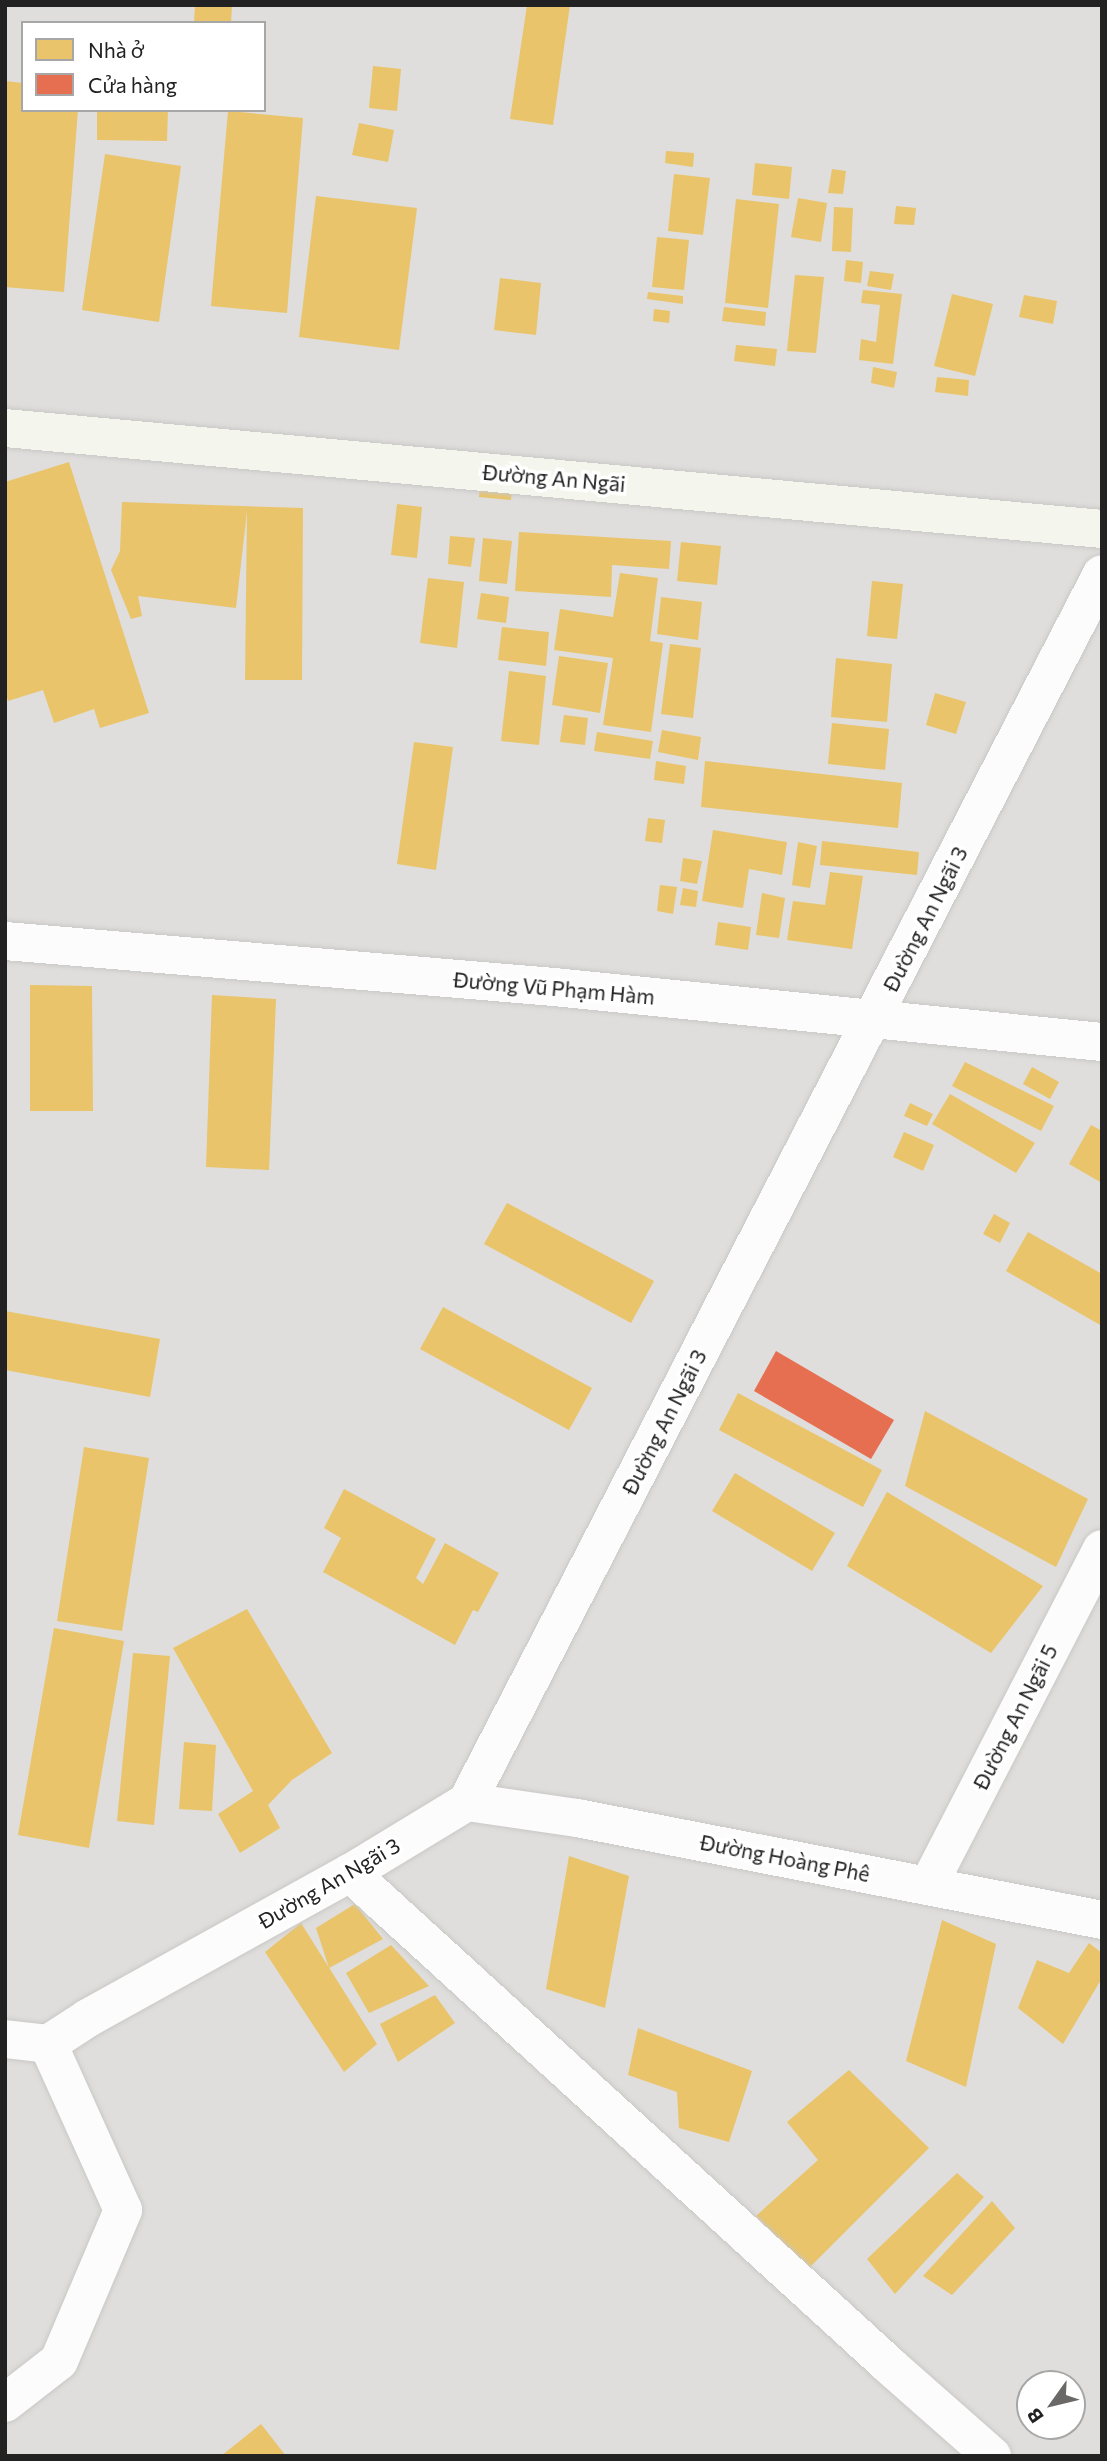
<!DOCTYPE html>
<meta charset="utf-8">
<style>
body{margin:0}
#map{position:relative;width:1107px;height:2461px;overflow:hidden;background:#f0eeea;font-family:Commissioner,sans-serif}
div>[style]{position:absolute}
[style*='--x']{left:calc(var(--x)*1px);top:calc(var(--y)*1px);width:calc(var(--w)*1px);rotate:calc(var(--a)*1deg)}
.residential>*{inset:0;background:#dfdedc}
.homes>*{inset:0;background:#e9c46a}
.shops>*{inset:0;background:#e76f51}
.roads{filter:drop-shadow(0 0 2px #c9c8c6) drop-shadow(0 0 2px #c9c8c6)}
.street>*{height:38px;margin:-19px;padding:0 19px;transform-origin:19px;border-radius:19px;background:#fdfcfc}
.secondary>*{height:38px;margin:-19px;padding:0 19px;transform-origin:19px;border-radius:19px;background:#f4f5ec}
span{translate:-50% -50%;white-space:nowrap;text-align:center;line-height:1.15;-webkit-text-stroke:7px #fff;paint-order:stroke}
.street-label{font-size:21px;color:#222}
.frame{position:absolute;inset:0;border:7px solid #222;pointer-events:none}
.legend{position:absolute;left:21px;top:21px;width:245px;height:91px;box-sizing:border-box;background:#fff;border:2px solid #a7a7a7;margin:0;padding:9px 12px;list-style:none;font-size:21px;color:#222}
.legend li{display:flex;align-items:center;gap:14px;height:35px}
.legend b{width:35px;border:2px solid #a7a7a7}
.north{position:absolute;left:1016px;top:2370px;width:70px;height:70px;box-sizing:border-box;background:#fff;border:2px solid #a7a7a7;border-radius:50%;rotate:236deg;font-size:19px;font-weight:700;line-height:28px;text-align:center;color:#222}
.north::after{content:'';display:block;margin:auto;width:24px;height:32px;background:#6a6968;clip-path:polygon(50% 0,100% 100%,50% 72%,0 100%)}
</style>
<div id="map">
<div class="residential">
<div style="clip-path:polygon(evenodd,5px 5px,1102px 5px,1102px 2456px,5px 2456px,5px 5px,23px 23px,264px 23px,264px 110px,23px 110px,23px 23px,5px 5px,1030px 2384px,1072px 2384px,1072px 2426px,1030px 2426px,1030px 2384px)"></div>
</div>
<div class="homes">
<div style="clip-path:polygon(195px 5px,232px 5px,231px 23px,194px 23px)"></div>
<div style="clip-path:polygon(527px 5px,570px 5px,553px 125px,510px 119px)"></div>
<div style="clip-path:polygon(373px 66px,401px 69px,397px 111px,369px 108px)"></div>
<div style="clip-path:polygon(5px 81px,23px 83px,23px 110px,78px 110px,64px 292px,5px 287px)"></div>
<div style="clip-path:polygon(97px 110px,168px 110px,167px 141px,97px 140px)"></div>
<div style="clip-path:polygon(228px 111px,303px 118px,287px 313px,211px 306px)"></div>
<div style="clip-path:polygon(359px 123px,394px 130px,388px 162px,352px 155px)"></div>
<div style="clip-path:polygon(666px 151px,694px 153px,693px 167px,665px 163px)"></div>
<div style="clip-path:polygon(105px 154px,181px 166px,159px 322px,82px 310px)"></div>
<div style="clip-path:polygon(755px 163px,792px 167px,789px 199px,752px 195px)"></div>
<div style="clip-path:polygon(832px 169px,846px 171px,843px 194px,828px 193px)"></div>
<div style="clip-path:polygon(674px 174px,710px 178px,703px 235px,668px 231px)"></div>
<div style="clip-path:polygon(316px 196px,417px 208px,399px 350px,299px 337px)"></div>
<div style="clip-path:polygon(798px 198px,827px 203px,821px 242px,791px 237px)"></div>
<div style="clip-path:polygon(736px 199px,779px 204px,768px 308px,725px 303px)"></div>
<div style="clip-path:polygon(896px 206px,916px 208px,914px 225px,894px 224px)"></div>
<div style="clip-path:polygon(834px 207px,853px 208px,851px 252px,832px 251px)"></div>
<div style="clip-path:polygon(657px 237px,689px 240px,684px 290px,652px 287px)"></div>
<div style="clip-path:polygon(846px 260px,863px 262px,861px 283px,844px 281px)"></div>
<div style="clip-path:polygon(870px 271px,894px 274px,891px 290px,867px 286px)"></div>
<div style="clip-path:polygon(795px 275px,824px 277px,816px 353px,787px 351px)"></div>
<div style="clip-path:polygon(500px 278px,541px 283px,536px 335px,494px 330px)"></div>
<div style="clip-path:polygon(863px 290px,902px 294px,893px 364px,859px 360px,861px 339px,876px 342px,880px 305px,861px 303px)"></div>
<div style="clip-path:polygon(648px 292px,683px 296px,683px 304px,647px 299px)"></div>
<div style="clip-path:polygon(952px 294px,993px 304px,975px 376px,934px 366px)"></div>
<div style="clip-path:polygon(1024px 295px,1057px 301px,1053px 324px,1019px 317px)"></div>
<div style="clip-path:polygon(724px 307px,766px 312px,765px 326px,722px 321px)"></div>
<div style="clip-path:polygon(654px 309px,670px 311px,669px 323px,653px 321px)"></div>
<div style="clip-path:polygon(736px 345px,777px 349px,775px 366px,734px 361px)"></div>
<div style="clip-path:polygon(873px 367px,897px 372px,894px 388px,871px 383px)"></div>
<div style="clip-path:polygon(937px 377px,969px 380px,968px 396px,935px 392px)"></div>
<div style="clip-path:polygon(69px 462px,149px 713px,100px 728px,94px 709px,54px 723px,43px 690px,8px 701px,5px 691px,5px 482px)"></div>
<div style="clip-path:polygon(481px 473px,513px 476px,511px 500px,479px 497px)"></div>
<div style="clip-path:polygon(122px 502px,303px 508px,302px 680px,245px 680px,247px 511px,236px 608px,138px 596px,142px 616px,131px 619px,111px 570px,120px 551px)"></div>
<div style="clip-path:polygon(397px 504px,422px 507px,417px 558px,391px 555px)"></div>
<div style="clip-path:polygon(519px 532px,671px 541px,669px 569px,612px 565px,611px 597px,515px 591px)"></div>
<div style="clip-path:polygon(450px 536px,475px 538px,471px 567px,448px 564px)"></div>
<div style="clip-path:polygon(483px 538px,512px 541px,507px 584px,479px 581px)"></div>
<div style="clip-path:polygon(681px 542px,721px 546px,717px 585px,677px 581px)"></div>
<div style="clip-path:polygon(620px 573px,658px 578px,650px 641px,663px 643px,651px 732px,603px 725px,613px 658px,554px 650px,560px 609px,613px 617px)"></div>
<div style="clip-path:polygon(428px 578px,464px 582px,457px 648px,420px 643px)"></div>
<div style="clip-path:polygon(872px 581px,903px 584px,897px 639px,867px 636px)"></div>
<div style="clip-path:polygon(481px 593px,509px 597px,506px 623px,477px 619px)"></div>
<div style="clip-path:polygon(661px 597px,702px 602px,698px 640px,657px 634px)"></div>
<div style="clip-path:polygon(502px 627px,549px 632px,546px 666px,498px 660px)"></div>
<div style="clip-path:polygon(670px 644px,701px 648px,693px 718px,661px 714px)"></div>
<div style="clip-path:polygon(559px 656px,608px 663px,600px 713px,552px 705px)"></div>
<div style="clip-path:polygon(836px 658px,892px 664px,887px 722px,831px 717px)"></div>
<div style="clip-path:polygon(509px 671px,546px 676px,539px 745px,501px 741px)"></div>
<div style="clip-path:polygon(935px 693px,966px 702px,956px 734px,926px 725px)"></div>
<div style="clip-path:polygon(564px 715px,588px 718px,585px 745px,560px 742px)"></div>
<div style="clip-path:polygon(832px 723px,889px 729px,885px 770px,828px 764px)"></div>
<div style="clip-path:polygon(662px 730px,701px 737px,698px 760px,658px 752px)"></div>
<div style="clip-path:polygon(597px 732px,653px 741px,650px 759px,594px 751px)"></div>
<div style="clip-path:polygon(414px 742px,453px 747px,436px 870px,397px 864px)"></div>
<div style="clip-path:polygon(656px 761px,686px 766px,684px 784px,654px 780px)"></div>
<div style="clip-path:polygon(705px 761px,902px 783px,898px 828px,701px 807px)"></div>
<div style="clip-path:polygon(648px 818px,665px 820px,662px 843px,645px 841px)"></div>
<div style="clip-path:polygon(713px 830px,787px 842px,782px 875px,749px 869px,743px 908px,702px 901px)"></div>
<div style="clip-path:polygon(822px 841px,919px 852px,917px 875px,820px 865px)"></div>
<div style="clip-path:polygon(798px 842px,817px 846px,810px 888px,792px 885px)"></div>
<div style="clip-path:polygon(683px 858px,702px 861px,697px 884px,680px 881px)"></div>
<div style="clip-path:polygon(830px 872px,863px 876px,852px 949px,787px 940px,793px 901px,825px 905px)"></div>
<div style="clip-path:polygon(660px 885px,677px 887px,673px 914px,657px 911px)"></div>
<div style="clip-path:polygon(683px 888px,698px 891px,696px 907px,680px 905px)"></div>
<div style="clip-path:polygon(762px 893px,785px 898px,779px 938px,756px 935px)"></div>
<div style="clip-path:polygon(718px 922px,751px 927px,748px 950px,715px 945px)"></div>
<div style="clip-path:polygon(30px 985px,92px 986px,93px 1111px,30px 1111px)"></div>
<div style="clip-path:polygon(212px 995px,276px 999px,269px 1170px,206px 1167px)"></div>
<div style="clip-path:polygon(965px 1062px,1054px 1106px,1041px 1131px,952px 1086px)"></div>
<div style="clip-path:polygon(1032px 1067px,1059px 1082px,1050px 1099px,1023px 1084px)"></div>
<div style="clip-path:polygon(950px 1094px,1035px 1143px,1016px 1173px,932px 1124px)"></div>
<div style="clip-path:polygon(910px 1103px,933px 1114px,927px 1126px,904px 1116px)"></div>
<div style="clip-path:polygon(1091px 1125px,1102px 1131px,1102px 1183px,1069px 1164px)"></div>
<div style="clip-path:polygon(904px 1132px,934px 1145px,923px 1171px,893px 1157px)"></div>
<div style="clip-path:polygon(507px 1203px,654px 1281px,631px 1323px,484px 1244px)"></div>
<div style="clip-path:polygon(994px 1214px,1010px 1223px,1000px 1243px,983px 1234px)"></div>
<div style="clip-path:polygon(1028px 1232px,1102px 1274px,1102px 1326px,1006px 1271px)"></div>
<div style="clip-path:polygon(443px 1307px,592px 1388px,569px 1430px,420px 1349px)"></div>
<div style="clip-path:polygon(5px 1311px,160px 1339px,150px 1397px,5px 1370px)"></div>
<div style="clip-path:polygon(738px 1393px,882px 1470px,863px 1507px,719px 1430px)"></div>
<div style="clip-path:polygon(925px 1411px,1088px 1499px,1056px 1567px,905px 1486px)"></div>
<div style="clip-path:polygon(84px 1447px,149px 1458px,122px 1631px,57px 1621px)"></div>
<div style="clip-path:polygon(735px 1473px,835px 1533px,812px 1571px,712px 1511px)"></div>
<div style="clip-path:polygon(344px 1489px,436px 1539px,416px 1578px,423px 1584px,445px 1543px,499px 1573px,478px 1612px,473px 1610px,455px 1645px,323px 1572px,341px 1538px,324px 1528px)"></div>
<div style="clip-path:polygon(887px 1492px,1043px 1586px,991px 1653px,847px 1566px)"></div>
<div style="clip-path:polygon(247px 1609px,332px 1753px,292px 1780px,268px 1805px,280px 1828px,240px 1853px,218px 1814px,253px 1791px,173px 1648px)"></div>
<div style="clip-path:polygon(54px 1628px,124px 1641px,89px 1848px,18px 1835px)"></div>
<div style="clip-path:polygon(133px 1653px,170px 1656px,154px 1825px,117px 1821px)"></div>
<div style="clip-path:polygon(184px 1742px,216px 1745px,212px 1811px,179px 1809px)"></div>
<div style="clip-path:polygon(569px 1856px,629px 1876px,605px 2008px,546px 1989px)"></div>
<div style="clip-path:polygon(355px 1904px,383px 1939px,329px 1968px,316px 1928px)"></div>
<div style="clip-path:polygon(942px 1920px,996px 1944px,966px 2087px,906px 2061px)"></div>
<div style="clip-path:polygon(301px 1923px,377px 2044px,344px 2072px,265px 1952px)"></div>
<div style="clip-path:polygon(1089px 1943px,1102px 1953px,1102px 1978px,1063px 2044px,1018px 2008px,1037px 1960px,1069px 1973px)"></div>
<div style="clip-path:polygon(391px 1945px,429px 1986px,369px 2013px,346px 1973px)"></div>
<div style="clip-path:polygon(435px 1995px,455px 2023px,398px 2062px,380px 2024px)"></div>
<div style="clip-path:polygon(638px 2028px,752px 2071px,729px 2142px,679px 2128px,677px 2092px,628px 2075px)"></div>
<div style="clip-path:polygon(849px 2070px,929px 2148px,809px 2268px,756px 2216px,818px 2160px,787px 2122px)"></div>
<div style="clip-path:polygon(957px 2173px,984px 2197px,895px 2294px,867px 2259px)"></div>
<div style="clip-path:polygon(992px 2201px,1015px 2228px,952px 2295px,923px 2276px)"></div>
<div style="clip-path:polygon(261px 2424px,286px 2456px,221px 2456px)"></div>
</div>
<div class="shops">
<div style="clip-path:polygon(776px 1351px,894px 1420px,871px 1459px,754px 1391px)"></div>
</div>
<div class="roads">
<div class="street">
<div style="--x:5;--y:941;--w:551;--a:4.79"></div>
<div style="--x:554;--y:987;--w:551;--a:5.73"></div>
<div style="--x:467;--y:1802;--w:111;--a:8.3"></div>
<div style="--x:577;--y:1818;--w:535;--a:10.99"></div>
<div style="--x:350;--y:1873;--w:731;--a:42.39"></div>
<div style="--x:890;--y:2366;--w:136;--a:41.4"></div>
<div style="--x:928;--y:1886;--w:379;--a:-62.7"></div>
<div style="--x:5;--y:2039;--w:43;--a:6.6"></div>
<div style="--x:48;--y:2044;--w:48;--a:-33"></div>
<div style="--x:88;--y:2018;--w:299;--a:-29"></div>
<div style="--x:350;--y:1873;--w:137;--a:-31.3"></div>
<div style="--x:467;--y:1802;--w:1382;--a:-62.66"></div>
<div style="--x:5;--y:2403;--w:68;--a:-37.9"></div>
<div style="--x:59;--y:2361;--w:164;--a:-67"></div>
<div style="--x:123;--y:2210;--w:182;--a:-114.3"></div>
</div>
<div class="secondary">
<div style="--x:5;--y:428;--w:1102;--a:5.26"></div>
</div>
</div>
<div class="street-label">
<span style="left:554px;top:478px;rotate:5deg">Đường An Ngãi</span>
<span style="left:925px;top:919px;rotate:-63deg">Đường An Ngãi 3</span>
<span style="left:554px;top:988px;rotate:5deg">Đường Vũ Phạm Hàm</span>
<span style="left:664px;top:1422px;rotate:-63deg">Đường An Ngãi 3</span>
<span style="left:1015px;top:1717px;rotate:-63deg">Đường An Ngãi 5</span>
<span style="left:785px;top:1858px;rotate:11deg">Đường Hoàng Phê</span>
<span style="left:329px;top:1883px;rotate:-30deg">Đường An Ngãi 3</span>
</div>
<div class="frame"></div>
<ul class="legend">
<li><b style="height:19px;background:#e9c46a"></b>Nhà ở</li>
<li><b style="height:19px;background:#e76f51"></b>Cửa hàng</li>
</ul>
<div class="north">B</div>
</div>
